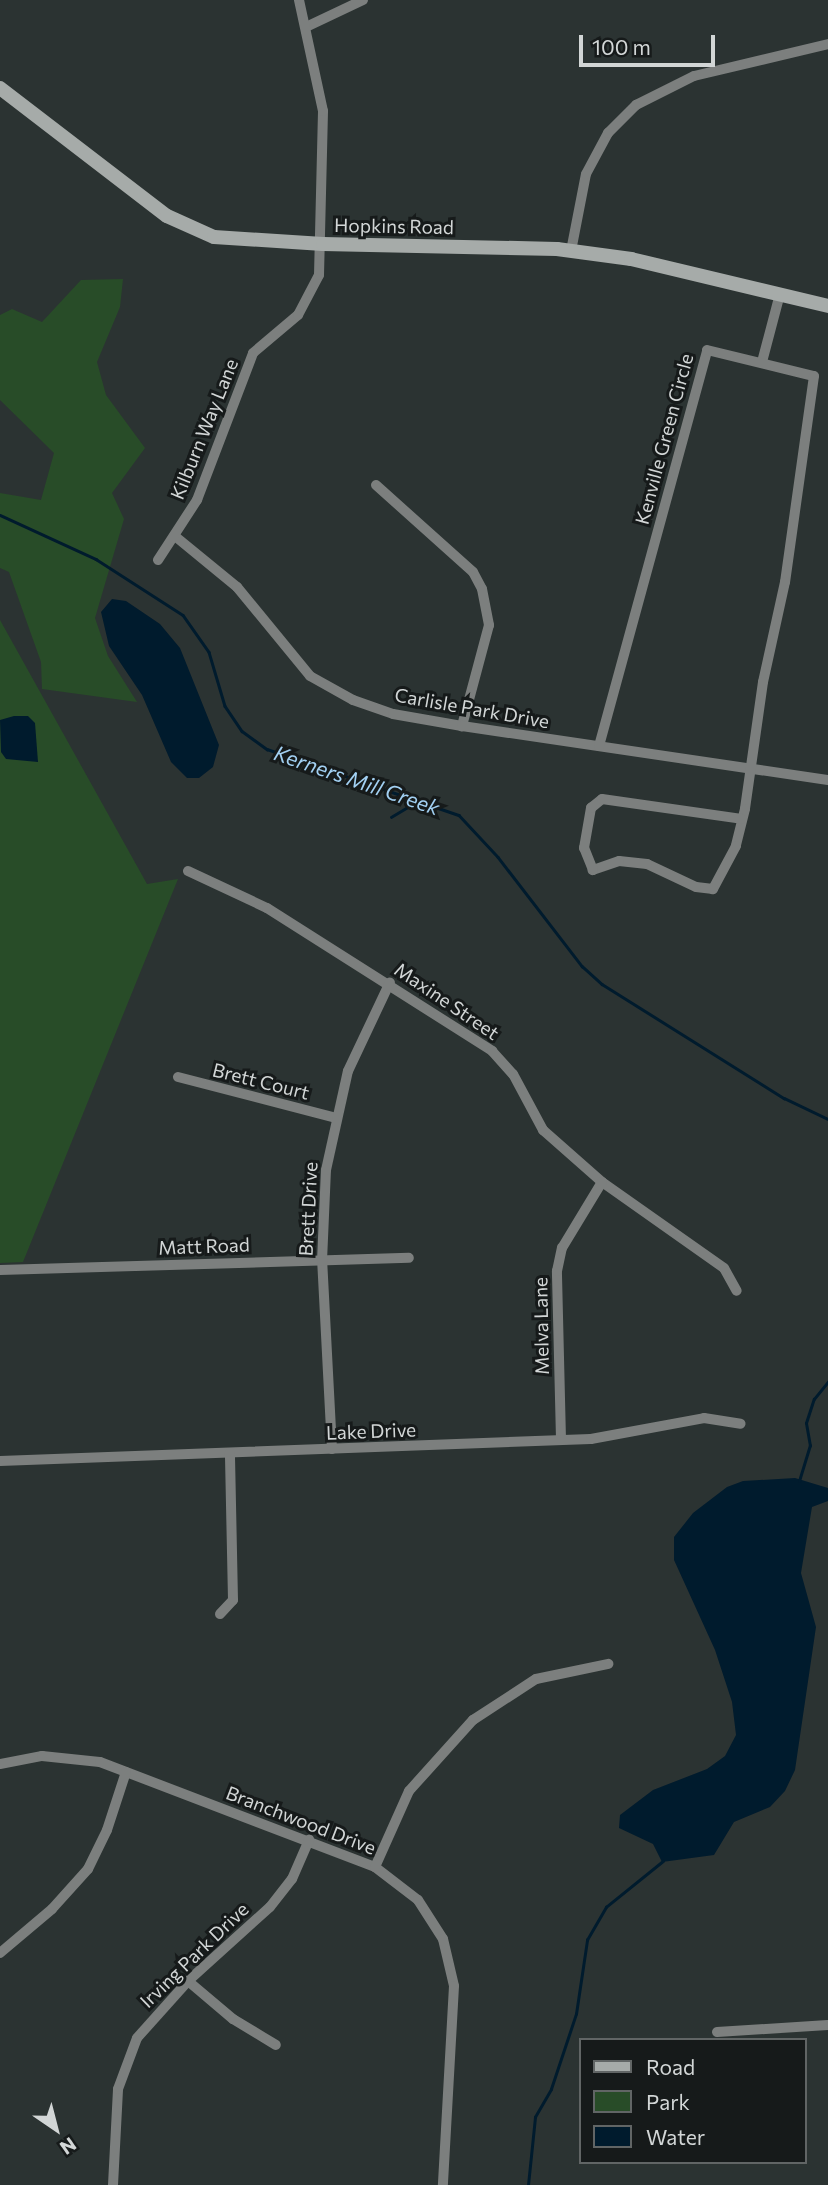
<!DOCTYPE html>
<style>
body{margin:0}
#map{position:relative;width:828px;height:2185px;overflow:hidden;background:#2b3332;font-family:Commissioner,sans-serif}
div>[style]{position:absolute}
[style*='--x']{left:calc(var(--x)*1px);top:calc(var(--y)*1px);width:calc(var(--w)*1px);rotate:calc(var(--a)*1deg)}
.green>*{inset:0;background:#284c28}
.water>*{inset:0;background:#001b2d}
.stream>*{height:2.5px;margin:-1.25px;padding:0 1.25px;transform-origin:1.25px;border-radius:1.25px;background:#001b2d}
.minor>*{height:10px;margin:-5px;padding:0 5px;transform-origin:5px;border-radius:5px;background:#7c7f7e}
.secondary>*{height:14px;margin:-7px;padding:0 7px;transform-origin:7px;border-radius:7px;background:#a6aba9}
span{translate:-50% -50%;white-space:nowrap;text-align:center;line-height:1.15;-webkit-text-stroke:6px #161a1a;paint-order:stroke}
.street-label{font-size:19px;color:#d2d6d6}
.water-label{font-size:21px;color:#a2d0f2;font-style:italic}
.legend{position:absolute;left:579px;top:2038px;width:228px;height:126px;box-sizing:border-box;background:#161a1a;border:2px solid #616565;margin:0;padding:9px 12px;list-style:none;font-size:21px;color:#d2d6d6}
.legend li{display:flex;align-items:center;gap:14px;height:35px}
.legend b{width:35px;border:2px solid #616565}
.north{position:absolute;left:21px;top:2094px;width:70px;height:70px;-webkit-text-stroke:5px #161a1a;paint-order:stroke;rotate:145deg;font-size:19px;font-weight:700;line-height:28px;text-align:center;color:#d2d6d6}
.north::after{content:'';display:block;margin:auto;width:24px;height:32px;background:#d2d6d6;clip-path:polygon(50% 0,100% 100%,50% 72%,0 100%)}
.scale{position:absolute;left:579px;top:35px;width:136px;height:32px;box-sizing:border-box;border:4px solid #d2d6d6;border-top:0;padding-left:9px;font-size:21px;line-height:24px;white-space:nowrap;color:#d2d6d6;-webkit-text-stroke:5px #161a1a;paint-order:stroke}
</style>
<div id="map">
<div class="green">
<div style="clip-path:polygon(123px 279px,120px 307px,97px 362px,106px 395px,145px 448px,112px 493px,124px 519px,95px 618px,108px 656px,137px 702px,42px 689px,41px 662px,9px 572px,0 568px,0 493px,41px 500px,54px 453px,0 400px,0 315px,12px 309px,42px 322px,81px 280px)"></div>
<div style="clip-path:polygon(0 620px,147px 884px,178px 879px,23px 1262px,0 1263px)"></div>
</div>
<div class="water">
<div style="clip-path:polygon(112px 599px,126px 601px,160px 624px,180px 648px,219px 745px,213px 767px,199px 778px,187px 778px,171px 762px,142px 695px,109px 646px,101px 612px)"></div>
<div style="clip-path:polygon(14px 716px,28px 716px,35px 723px,38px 762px,6px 759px,1px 752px,0 720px)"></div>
<div style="clip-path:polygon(795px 1478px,828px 1488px,828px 1501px,812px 1507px,801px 1573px,816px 1627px,795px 1770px,785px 1791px,770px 1807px,734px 1822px,714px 1855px,662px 1862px,653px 1844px,619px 1828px,620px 1815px,653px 1790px,707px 1769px,725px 1756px,736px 1735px,732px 1702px,715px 1650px,674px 1560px,674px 1537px,693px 1513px,727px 1487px,743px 1481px)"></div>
</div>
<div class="stream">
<div style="--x:0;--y:515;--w:106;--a:24.6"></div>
<div style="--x:96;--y:559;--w:103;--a:32.8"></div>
<div style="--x:183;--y:615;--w:45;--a:54.9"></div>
<div style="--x:209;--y:652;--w:56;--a:73.5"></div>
<div style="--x:225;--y:706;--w:30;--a:56"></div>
<div style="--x:242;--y:731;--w:31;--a:36"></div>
<div style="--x:267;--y:749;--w:203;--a:19"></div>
<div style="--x:459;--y:815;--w:57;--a:47.1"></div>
<div style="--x:498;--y:857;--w:138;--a:52.4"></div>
<div style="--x:582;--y:966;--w:27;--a:42"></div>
<div style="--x:602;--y:984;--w:215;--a:32.1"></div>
<div style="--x:784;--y:1098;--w:49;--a:25.5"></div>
<div style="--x:391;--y:817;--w:35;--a:-31"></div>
<div style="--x:799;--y:1481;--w:37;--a:-73"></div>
<div style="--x:810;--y:1446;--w:23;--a:-100"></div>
<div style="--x:806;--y:1423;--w:25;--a:-72"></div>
<div style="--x:814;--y:1399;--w:22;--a:-51"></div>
<div style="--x:528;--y:2185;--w:68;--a:-84.1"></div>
<div style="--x:535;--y:2117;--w:32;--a:-60"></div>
<div style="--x:551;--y:2089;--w:79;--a:-71.6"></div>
<div style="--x:576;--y:2014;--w:75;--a:-81.5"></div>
<div style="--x:587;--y:1940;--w:38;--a:-60"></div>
<div style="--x:606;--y:1907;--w:73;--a:-38.9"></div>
</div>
<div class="minor">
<div style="--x:306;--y:27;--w:63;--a:-25.3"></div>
<div style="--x:571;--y:251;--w:78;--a:-79"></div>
<div style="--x:586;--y:174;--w:47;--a:-61.8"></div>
<div style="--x:608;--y:133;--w:40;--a:-45"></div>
<div style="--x:636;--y:105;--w:65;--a:-26.6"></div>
<div style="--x:694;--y:76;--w:138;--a:-13.4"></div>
<div style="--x:762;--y:362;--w:70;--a:-75.2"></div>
<div style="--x:376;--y:485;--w:130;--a:41.9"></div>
<div style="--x:473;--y:572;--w:19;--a:62"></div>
<div style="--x:482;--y:589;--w:37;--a:79"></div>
<div style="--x:489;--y:625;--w:105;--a:105"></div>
<div style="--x:176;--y:537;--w:79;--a:39.3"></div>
<div style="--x:237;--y:587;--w:115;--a:50.6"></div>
<div style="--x:310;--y:676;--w:49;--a:29.2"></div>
<div style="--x:353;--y:700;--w:42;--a:19.3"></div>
<div style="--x:393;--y:714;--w:70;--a:9.9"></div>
<div style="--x:462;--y:726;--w:370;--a:8.4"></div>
<div style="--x:158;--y:560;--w:72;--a:-57"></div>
<div style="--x:197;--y:500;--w:157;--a:-69.1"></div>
<div style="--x:253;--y:353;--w:59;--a:-40.2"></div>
<div style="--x:298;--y:315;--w:45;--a:-62.3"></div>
<div style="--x:319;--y:275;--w:164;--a:-88.6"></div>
<div style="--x:323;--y:111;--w:114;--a:-102.2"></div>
<div style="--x:599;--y:746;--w:410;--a:-74.7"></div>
<div style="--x:707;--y:350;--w:110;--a:13.7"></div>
<div style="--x:814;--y:376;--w:208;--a:98"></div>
<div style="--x:785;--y:582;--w:102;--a:102.4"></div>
<div style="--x:763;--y:682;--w:128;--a:98.1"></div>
<div style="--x:745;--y:809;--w:38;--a:104"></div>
<div style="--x:736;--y:846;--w:49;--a:118.1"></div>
<div style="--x:713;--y:889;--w:17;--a:-173"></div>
<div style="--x:696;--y:887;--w:54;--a:-154.9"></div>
<div style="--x:647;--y:864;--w:28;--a:-174"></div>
<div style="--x:619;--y:861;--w:28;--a:161"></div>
<div style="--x:593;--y:870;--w:24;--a:-112"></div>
<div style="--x:584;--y:848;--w:41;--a:-80.1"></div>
<div style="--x:591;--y:808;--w:14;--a:-39"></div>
<div style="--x:602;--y:799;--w:141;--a:8.1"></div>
<div style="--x:188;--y:871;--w:87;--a:25.1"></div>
<div style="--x:267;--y:908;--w:267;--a:32.4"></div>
<div style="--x:492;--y:1051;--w:31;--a:48"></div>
<div style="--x:513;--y:1074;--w:64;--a:61.8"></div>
<div style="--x:543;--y:1130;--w:79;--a:41.4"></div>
<div style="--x:602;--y:1182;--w:149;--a:35.2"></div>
<div style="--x:724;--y:1268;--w:26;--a:61"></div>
<div style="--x:178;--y:1077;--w:163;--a:14.5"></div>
<div style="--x:0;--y:1270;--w:409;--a:-1.7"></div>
<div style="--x:561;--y:1439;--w:168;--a:-91.4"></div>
<div style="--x:557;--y:1271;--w:24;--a:-78"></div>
<div style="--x:562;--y:1248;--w:77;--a:-58.8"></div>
<div style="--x:332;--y:1449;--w:188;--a:-93"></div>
<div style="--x:322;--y:1261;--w:91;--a:-87.5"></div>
<div style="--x:326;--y:1170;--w:101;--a:-77.5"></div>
<div style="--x:348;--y:1071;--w:98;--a:-64.7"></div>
<div style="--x:0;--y:1461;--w:591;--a:-2.13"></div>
<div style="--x:591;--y:1439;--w:115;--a:-10.5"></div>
<div style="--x:704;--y:1418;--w:37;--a:9"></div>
<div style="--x:220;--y:1614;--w:19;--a:-47"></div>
<div style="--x:233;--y:1600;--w:147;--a:-91.2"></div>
<div style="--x:0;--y:1764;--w:43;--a:-10.8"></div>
<div style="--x:42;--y:1756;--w:58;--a:5.9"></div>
<div style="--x:100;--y:1762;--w:294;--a:20.9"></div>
<div style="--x:375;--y:1867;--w:54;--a:37.5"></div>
<div style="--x:418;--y:1900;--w:46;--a:57.3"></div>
<div style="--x:443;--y:1939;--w:48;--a:76.8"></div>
<div style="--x:454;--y:1986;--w:199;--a:93.2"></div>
<div style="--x:375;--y:1867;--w:83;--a:-65.9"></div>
<div style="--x:409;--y:1791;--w:96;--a:-48"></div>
<div style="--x:473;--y:1720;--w:75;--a:-33.1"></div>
<div style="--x:536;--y:1679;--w:74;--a:-11.8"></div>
<div style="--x:0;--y:1953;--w:68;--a:-40.2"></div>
<div style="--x:52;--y:1909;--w:54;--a:-48"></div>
<div style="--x:88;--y:1869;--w:43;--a:-64"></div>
<div style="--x:107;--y:1830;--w:61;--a:-71.9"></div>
<div style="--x:188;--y:1981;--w:59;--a:40.2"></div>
<div style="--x:233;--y:2019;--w:50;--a:31.2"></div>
<div style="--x:717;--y:2032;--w:111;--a:-3.6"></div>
<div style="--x:113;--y:2185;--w:96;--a:-87"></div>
<div style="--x:118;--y:2089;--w:54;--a:-69.6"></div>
<div style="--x:137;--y:2038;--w:76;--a:-48.2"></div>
<div style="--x:188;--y:1981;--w:110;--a:-42.1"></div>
<div style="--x:270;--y:1907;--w:36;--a:-52"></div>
<div style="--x:292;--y:1879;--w:43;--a:-66.4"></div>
</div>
<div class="secondary">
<div style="--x:0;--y:88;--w:210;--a:37.5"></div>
<div style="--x:167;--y:216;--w:51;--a:24.1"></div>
<div style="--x:214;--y:237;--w:109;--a:3.7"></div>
<div style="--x:323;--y:244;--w:234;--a:1.2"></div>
<div style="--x:557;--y:249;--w:75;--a:7.7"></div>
<div style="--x:631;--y:259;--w:203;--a:13.4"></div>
</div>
<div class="street-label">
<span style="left:394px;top:226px;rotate:1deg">Hopkins Road</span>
<span style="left:204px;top:429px;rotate:-68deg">Kilburn Way Lane</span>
<span style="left:664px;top:439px;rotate:-75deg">Kenville Green Circle</span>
<span style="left:472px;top:708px;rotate:10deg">Carlisle Park Drive</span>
<span style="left:447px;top:1001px;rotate:34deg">Maxine Street</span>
<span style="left:261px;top:1081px;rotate:14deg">Brett Court</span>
<span style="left:308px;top:1209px;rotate:-87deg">Brett Drive</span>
<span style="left:204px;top:1246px;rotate:-2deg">Matt Road</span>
<span style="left:541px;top:1326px;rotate:-91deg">Melva Lane</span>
<span style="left:371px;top:1431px;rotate:-2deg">Lake Drive</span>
<span style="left:301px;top:1820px;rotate:21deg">Branchwood Drive</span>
<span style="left:194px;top:1955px;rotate:-44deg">Irving Park Drive</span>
</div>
<div class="water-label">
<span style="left:357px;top:780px;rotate:19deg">Kerners Mill Creek</span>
</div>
<ul class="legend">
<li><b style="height:9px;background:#a6aba9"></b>Road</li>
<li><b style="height:19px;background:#284c28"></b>Park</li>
<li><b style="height:19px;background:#001b2d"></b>Water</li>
</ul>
<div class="north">N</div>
<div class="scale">100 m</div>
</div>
